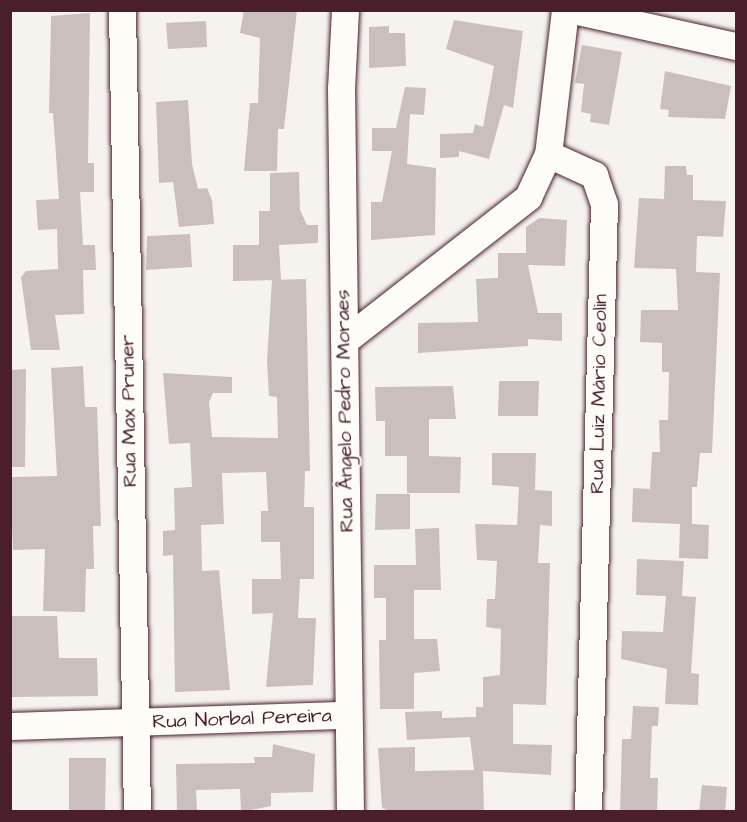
<!DOCTYPE html>
<meta charset="utf-8">
<style>
body{margin:0}
#map{position:relative;width:747px;height:822px;overflow:hidden;background:#f6f3ef;font-family:"Architects Daughter",sans-serif}
div>[style]{position:absolute}
[style*='--x']{left:calc(var(--x)*1px);top:calc(var(--y)*1px);width:calc(var(--w)*1px);rotate:calc(var(--a)*1deg)}
.building>*{inset:0;background:#cbbfbe}
.roads{filter:drop-shadow(0 0 2px #4a1f2b) drop-shadow(0 0 2px #4a1f2b)}
.minor>*{height:27px;margin:-13.5px;padding:0 13.5px;transform-origin:13.5px;border-radius:13.5px;background:#fdfcf7}
span{translate:-50% -50%;white-space:nowrap;text-align:center;line-height:1.15;-webkit-text-stroke:4.5px #fdfcf7;paint-order:stroke}
.street-label{font-size:20px;color:#4a1f2b}
.frame{position:absolute;inset:0;border:12px solid #4a1f2b;pointer-events:none}
</style>
<div id="map">
<div class="building">
<div style="clip-path:polygon(244px 10px,297px 10px,284px 129px,278px 129px,277px 171px,244px 171px,250px 103px,258px 103px,260px 38px,240px 33px)"></div>
<div style="clip-path:polygon(90px 13px,88px 163px,94px 163px,94px 192px,80px 192px,83px 245px,95px 245px,96px 270px,83px 270px,84px 314px,55px 315px,60px 350px,31px 350px,21px 277px,26px 271px,58px 269px,57px 229px,38px 230px,36px 200px,59px 199px,53px 113px,49px 113px,51px 16px)"></div>
<div style="clip-path:polygon(454px 20px,523px 31px,513px 108px,504px 105px,489px 159px,459px 151px,459px 157px,440px 158px,440px 134px,473px 133px,475px 124px,483px 127px,494px 66px,446px 49px)"></div>
<div style="clip-path:polygon(206px 21px,207px 47px,168px 49px,166px 23px)"></div>
<div style="clip-path:polygon(389px 26px,389px 33px,405px 33px,406px 66px,369px 68px,369px 27px)"></div>
<div style="clip-path:polygon(582px 45px,622px 52px,609px 125px,590px 122px,591px 114px,581px 112px,584px 84px,575px 83px)"></div>
<div style="clip-path:polygon(665px 71px,731px 86px,725px 119px,668px 117px,669px 110px,660px 109px)"></div>
<div style="clip-path:polygon(405px 87px,426px 88px,424px 115px,410px 114px,407px 164px,436px 168px,435px 235px,371px 240px,371px 202px,382px 202px,392px 151px,372px 151px,372px 128px,396px 128px)"></div>
<div style="clip-path:polygon(188px 100px,192px 164px,198px 189px,207px 188px,212px 200px,214px 224px,179px 227px,173px 182px,159px 183px,156px 102px)"></div>
<div style="clip-path:polygon(665px 166px,686px 166px,687px 175px,693px 175px,693px 200px,726px 201px,723px 237px,697px 236px,696px 272px,720px 273px,712px 453px,700px 453px,697px 487px,692px 487px,692px 524px,709px 525px,708px 559px,679px 558px,680px 524px,632px 522px,633px 488px,650px 489px,652px 452px,660px 452px,659px 420px,668px 420px,669px 372px,662px 372px,662px 343px,640px 342px,641px 310px,678px 310px,676px 269px,634px 268px,639px 198px,664px 199px)"></div>
<div style="clip-path:polygon(299px 172px,300px 210px,307px 225px,318px 225px,318px 243px,279px 245px,281px 280px,233px 281px,233px 245px,259px 245px,259px 211px,270px 211px,270px 173px)"></div>
<div style="clip-path:polygon(539px 218px,567px 220px,565px 266px,528px 265px,538px 313px,562px 313px,562px 341px,528px 339px,528px 346px,418px 353px,418px 323px,478px 322px,476px 279px,498px 278px,498px 253px,526px 253px,526px 227px)"></div>
<div style="clip-path:polygon(190px 234px,192px 267px,146px 270px,147px 236px)"></div>
<div style="clip-path:polygon(306px 279px,310px 471px,305px 471px,304px 507px,314px 507px,314px 579px,300px 579px,298px 618px,316px 618px,313px 685px,266px 687px,273px 613px,252px 614px,252px 579px,281px 579px,280px 542px,261px 542px,261px 511px,268px 511px,266px 472px,222px 473px,224px 524px,201px 525px,202px 571px,219px 570px,230px 690px,175px 692px,173px 555px,163px 556px,163px 531px,175px 530px,174px 488px,192px 487px,190px 443px,169px 444px,163px 373px,232px 377px,232px 393px,213px 393px,209px 402px,212px 437px,278px 438px,277px 397px,269px 396px,267px 361px,272px 280px)"></div>
<div style="clip-path:polygon(83px 366px,85px 407px,97px 407px,101px 526px,93px 526px,94px 569px,86px 569px,85px 612px,43px 611px,45px 549px,13px 550px,10px 477px,57px 476px,51px 368px)"></div>
<div style="clip-path:polygon(26px 369px,25px 467px,10px 467px,10px 370px)"></div>
<div style="clip-path:polygon(499px 381px,539px 381px,538px 416px,498px 416px)"></div>
<div style="clip-path:polygon(453px 386px,456px 419px,429px 419px,429px 456px,461px 457px,460px 493px,407px 493px,407px 456px,385px 456px,385px 421px,376px 421px,375px 387px)"></div>
<div style="clip-path:polygon(492px 453px,536px 453px,535px 490px,552px 491px,552px 526px,540px 525px,538px 563px,550px 563px,546px 705px,513px 704px,513px 744px,552px 745px,551px 775px,483px 771px,484px 812px,392px 812px,382px 808px,378px 748px,415px 747px,415px 771px,474px 770px,470px 737px,407px 740px,405px 712px,442px 711px,442px 718px,476px 717px,476px 707px,483px 707px,483px 677px,500px 675px,501px 629px,486px 627px,487px 599px,495px 599px,497px 561px,477px 560px,475px 524px,517px 525px,519px 487px,492px 485px)"></div>
<div style="clip-path:polygon(376px 494px,410px 494px,410px 529px,375px 530px)"></div>
<div style="clip-path:polygon(439px 528px,441px 590px,414px 590px,414px 639px,437px 639px,440px 671px,414px 673px,414px 709px,380px 709px,379px 640px,386px 640px,386px 598px,374px 598px,374px 565px,416px 565px,415px 529px)"></div>
<div style="clip-path:polygon(637px 559px,684px 561px,682px 596px,696px 597px,691px 673px,699px 674px,698px 705px,665px 704px,667px 669px,621px 659px,622px 631px,663px 632px,666px 596px,636px 595px)"></div>
<div style="clip-path:polygon(10px 616px,57px 616px,59px 658px,97px 658px,98px 696px,10px 697px)"></div>
<div style="clip-path:polygon(633px 706px,659px 707px,658px 726px,652px 726px,650px 778px,658px 778px,657px 812px,620px 812px,622px 739px,631px 739px)"></div>
<div style="clip-path:polygon(273px 744px,315px 754px,313px 792px,271px 793px,271px 806px,241px 812px,240px 789px,196px 790px,197px 812px,177px 812px,176px 764px,255px 763px,254px 757px,272px 757px)"></div>
<div style="clip-path:polygon(69px 758px,106px 758px,105px 812px,69px 812px)"></div>
<div style="clip-path:polygon(702px 785px,727px 787px,725px 812px,699px 812px)"></div>
</div>
<div class="roads">
<div class="minor">
<div style="--x:122;--y:10;--w:802;--a:88.93"></div>
<div style="--x:345;--y:10;--w:78;--a:92.9"></div>
<div style="--x:341;--y:88;--w:724;--a:89.29"></div>
<div style="--x:565;--y:10;--w:145;--a:96.7"></div>
<div style="--x:548;--y:154;--w:51;--a:24.5"></div>
<div style="--x:594;--y:175;--w:31;--a:71"></div>
<div style="--x:604;--y:204;--w:608;--a:91.51"></div>
<div style="--x:573;--y:10;--w:167;--a:12.5"></div>
<div style="--x:344;--y:341;--w:234;--a:-38"></div>
<div style="--x:528;--y:197;--w:47;--a:-65.1"></div>
<div style="--x:10;--y:726;--w:338;--a:-1.9"></div>
</div>
</div>
<div class="street-label">
<span style="left:599px;top:394px;rotate:-89deg">Rua Luiz Mário Ceolin</span>
<span style="left:129px;top:411px;rotate:-91deg">Rua Max Pruner</span>
<span style="left:345px;top:411px;rotate:-91deg">Rua Ângelo Pedro Moraes</span>
<span style="left:242px;top:719px;rotate:-2deg">Rua Norbal Pereira</span>
</div>
<div class="frame"></div>
</div>
